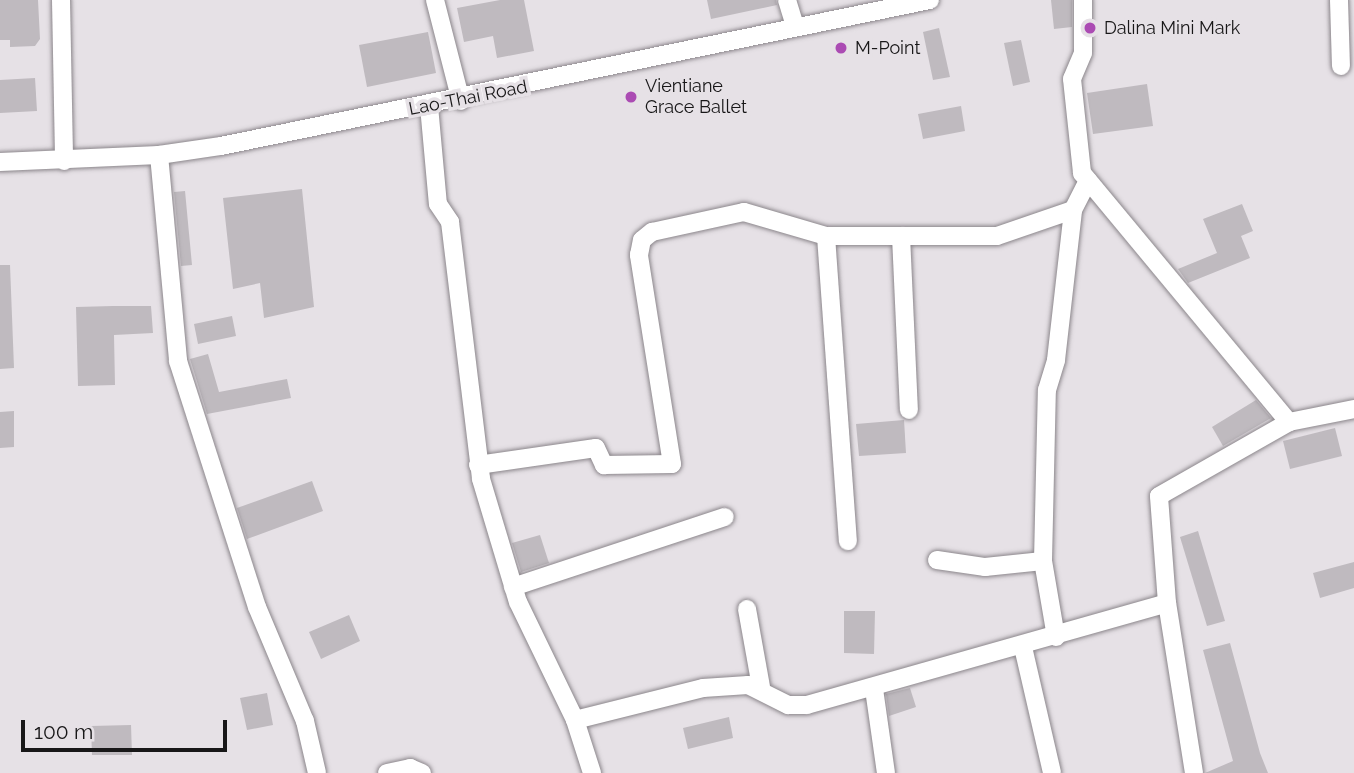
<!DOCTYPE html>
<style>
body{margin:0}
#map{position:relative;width:1354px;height:773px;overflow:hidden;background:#e6e1e6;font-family:Raleway,sans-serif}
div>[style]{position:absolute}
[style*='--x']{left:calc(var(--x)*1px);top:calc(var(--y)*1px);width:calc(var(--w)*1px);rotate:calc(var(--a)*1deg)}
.building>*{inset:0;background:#bfbabf}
.roads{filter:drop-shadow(0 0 2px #8b868b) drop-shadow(0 0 2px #8b868b)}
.minor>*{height:18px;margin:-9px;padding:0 9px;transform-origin:9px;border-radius:9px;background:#fff}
.dots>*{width:19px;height:19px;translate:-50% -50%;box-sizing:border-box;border:4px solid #e6e1e6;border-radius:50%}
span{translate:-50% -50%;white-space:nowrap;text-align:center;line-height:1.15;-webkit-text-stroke:7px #e6e1e6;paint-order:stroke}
.poi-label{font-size:18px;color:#181718}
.left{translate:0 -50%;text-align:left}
.street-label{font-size:18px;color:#181718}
.scale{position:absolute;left:21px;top:720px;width:206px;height:32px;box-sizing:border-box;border:4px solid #181718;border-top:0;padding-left:9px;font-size:21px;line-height:24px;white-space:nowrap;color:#181718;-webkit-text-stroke:5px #e6e1e6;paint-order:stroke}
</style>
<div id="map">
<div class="building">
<div style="clip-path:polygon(0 0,38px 0,40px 39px,35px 46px,10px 47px,10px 40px,0 40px)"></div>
<div style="clip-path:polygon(500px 0,524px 0,534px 51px,497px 58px,493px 36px,464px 42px,457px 8px)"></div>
<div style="clip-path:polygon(707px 0,776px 0,777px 5px,711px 19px)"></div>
<div style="clip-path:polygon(1051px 0,1072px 0,1072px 27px,1054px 29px)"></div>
<div style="clip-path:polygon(939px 28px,950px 77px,933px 80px,923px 32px)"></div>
<div style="clip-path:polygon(428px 32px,436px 73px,367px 87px,359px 45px)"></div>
<div style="clip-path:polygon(1021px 40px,1030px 82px,1013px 86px,1004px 43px)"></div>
<div style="clip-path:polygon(35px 78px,37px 111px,0 113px,0 80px)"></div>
<div style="clip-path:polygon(1147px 84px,1153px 126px,1093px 134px,1087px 93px)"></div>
<div style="clip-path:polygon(961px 106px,965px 131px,923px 139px,918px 114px)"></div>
<div style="clip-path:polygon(302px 189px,314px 307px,264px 318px,260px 283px,233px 289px,223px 198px)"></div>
<div style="clip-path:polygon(185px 191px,192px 265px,181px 266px,174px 192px)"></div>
<div style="clip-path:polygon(1242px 204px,1253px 231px,1241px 236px,1250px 258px,1188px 283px,1178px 269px,1217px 253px,1203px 219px)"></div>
<div style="clip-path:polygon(0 265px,10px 265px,14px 368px,0 369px)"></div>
<div style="clip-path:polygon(113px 306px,151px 306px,153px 333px,114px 335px,115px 385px,78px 386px,76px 307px)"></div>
<div style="clip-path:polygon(232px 316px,236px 336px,198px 344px,194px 324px)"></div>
<div style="clip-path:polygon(208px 354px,219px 392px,287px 379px,291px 398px,207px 414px,190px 359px)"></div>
<div style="clip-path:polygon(1256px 400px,1271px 418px,1223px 446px,1212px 427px)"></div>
<div style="clip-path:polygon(14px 411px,14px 447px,0 448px,0 412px)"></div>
<div style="clip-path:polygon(904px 420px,906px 453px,859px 456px,856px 424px)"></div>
<div style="clip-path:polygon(1335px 428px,1342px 456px,1290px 469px,1283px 441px)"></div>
<div style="clip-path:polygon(312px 481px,323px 511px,247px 539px,237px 508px)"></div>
<div style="clip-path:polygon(1198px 531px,1225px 621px,1207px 626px,1180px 537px)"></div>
<div style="clip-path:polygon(540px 535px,549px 563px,521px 572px,512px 543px)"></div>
<div style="clip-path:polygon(1354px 562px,1354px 588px,1320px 598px,1313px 573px)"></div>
<div style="clip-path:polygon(844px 611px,875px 611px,874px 654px,844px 653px)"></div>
<div style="clip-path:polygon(349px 615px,360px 641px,321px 659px,309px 632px)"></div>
<div style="clip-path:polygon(1230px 643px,1260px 753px,1268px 773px,1205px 773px,1233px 761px,1203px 650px)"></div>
<div style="clip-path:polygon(910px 688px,916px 707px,889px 716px,886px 694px)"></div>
<div style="clip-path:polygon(267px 693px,273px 725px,247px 730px,240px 698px)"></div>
<div style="clip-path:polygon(729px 717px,733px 738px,688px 749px,683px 728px)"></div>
<div style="clip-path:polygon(131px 725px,132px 755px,92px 755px,91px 726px)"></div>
</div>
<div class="roads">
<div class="minor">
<div style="--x:61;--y:0;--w:161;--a:88.9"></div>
<div style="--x:435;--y:0;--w:104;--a:75.6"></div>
<div style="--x:787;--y:0;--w:27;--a:73"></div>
<div style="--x:1083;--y:0;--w:53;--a:90"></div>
<div style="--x:1083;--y:53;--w:28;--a:113"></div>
<div style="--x:1072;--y:79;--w:95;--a:83.9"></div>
<div style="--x:1082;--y:173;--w:324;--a:50.3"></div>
<div style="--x:1339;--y:0;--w:66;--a:88.3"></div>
<div style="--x:429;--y:106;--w:98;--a:84.8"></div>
<div style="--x:438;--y:204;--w:22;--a:56"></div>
<div style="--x:450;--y:222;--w:259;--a:83.1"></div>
<div style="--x:481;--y:479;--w:128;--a:73.3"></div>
<div style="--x:518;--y:602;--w:131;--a:64.2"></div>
<div style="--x:575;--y:720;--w:56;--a:72.2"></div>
<div style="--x:159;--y:155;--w:207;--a:84.7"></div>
<div style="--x:178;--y:361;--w:258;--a:72.2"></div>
<div style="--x:257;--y:607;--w:124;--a:67.2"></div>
<div style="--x:305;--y:721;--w:53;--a:77"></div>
<div style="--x:0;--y:162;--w:159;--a:-2.5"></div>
<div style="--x:159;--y:155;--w:63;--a:-8.3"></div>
<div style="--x:221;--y:146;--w:724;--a:-11.64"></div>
<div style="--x:826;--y:236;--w:306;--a:85.9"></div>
<div style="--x:901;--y:236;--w:174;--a:87.4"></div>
<div style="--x:478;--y:465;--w:119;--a:-8.2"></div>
<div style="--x:596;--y:448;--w:19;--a:65"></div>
<div style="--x:604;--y:465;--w:68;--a:-0.8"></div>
<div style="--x:672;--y:464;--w:212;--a:-99"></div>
<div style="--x:639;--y:255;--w:15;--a:-79"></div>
<div style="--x:642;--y:240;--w:13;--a:-39"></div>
<div style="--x:652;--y:232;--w:94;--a:-12.3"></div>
<div style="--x:744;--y:212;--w:85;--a:16.3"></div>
<div style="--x:826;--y:236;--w:171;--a:0"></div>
<div style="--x:997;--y:236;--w:80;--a:-18.9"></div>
<div style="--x:937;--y:560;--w:49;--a:8.3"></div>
<div style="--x:985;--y:567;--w:58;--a:-5.9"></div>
<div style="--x:513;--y:587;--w:223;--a:-18.3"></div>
<div style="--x:747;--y:609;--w:79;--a:79.8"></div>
<div style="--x:1056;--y:637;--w:77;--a:-99.7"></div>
<div style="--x:1043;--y:561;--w:171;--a:-88.7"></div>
<div style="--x:1047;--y:390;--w:31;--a:-73"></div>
<div style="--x:1056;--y:360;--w:151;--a:-83.5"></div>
<div style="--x:1073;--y:210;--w:33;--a:-63"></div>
<div style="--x:1023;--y:647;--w:129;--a:77"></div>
<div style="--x:874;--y:689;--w:85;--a:81.9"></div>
<div style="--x:575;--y:720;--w:132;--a:-14"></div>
<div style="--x:703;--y:688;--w:45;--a:-3.8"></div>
<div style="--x:748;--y:685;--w:45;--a:26.6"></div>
<div style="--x:788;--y:705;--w:19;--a:0"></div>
<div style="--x:807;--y:705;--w:374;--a:-15.8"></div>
<div style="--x:387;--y:773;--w:24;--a:-12"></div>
<div style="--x:410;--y:768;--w:13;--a:23"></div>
<div style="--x:1194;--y:773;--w:172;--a:-99"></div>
<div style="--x:1167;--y:603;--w:107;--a:-94.3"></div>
<div style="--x:1159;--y:496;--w:150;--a:-29.6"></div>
<div style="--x:1289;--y:422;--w:66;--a:-11.3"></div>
</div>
</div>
<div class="dots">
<div style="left:1090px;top:28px;background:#ab4bb3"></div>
<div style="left:841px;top:48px;background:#ab4bb3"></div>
<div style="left:631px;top:97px;background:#ab4bb3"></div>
</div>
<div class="poi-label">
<span class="left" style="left:1104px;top:28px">Dalina Mini Mark</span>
<span class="left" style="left:855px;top:48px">M-Point</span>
<span class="left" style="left:645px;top:97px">Vientiane<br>Grace Ballet</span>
</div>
<div class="street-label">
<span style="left:468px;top:98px;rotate:-11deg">Lao-Thai Road</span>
</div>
<div class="scale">100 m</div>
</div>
